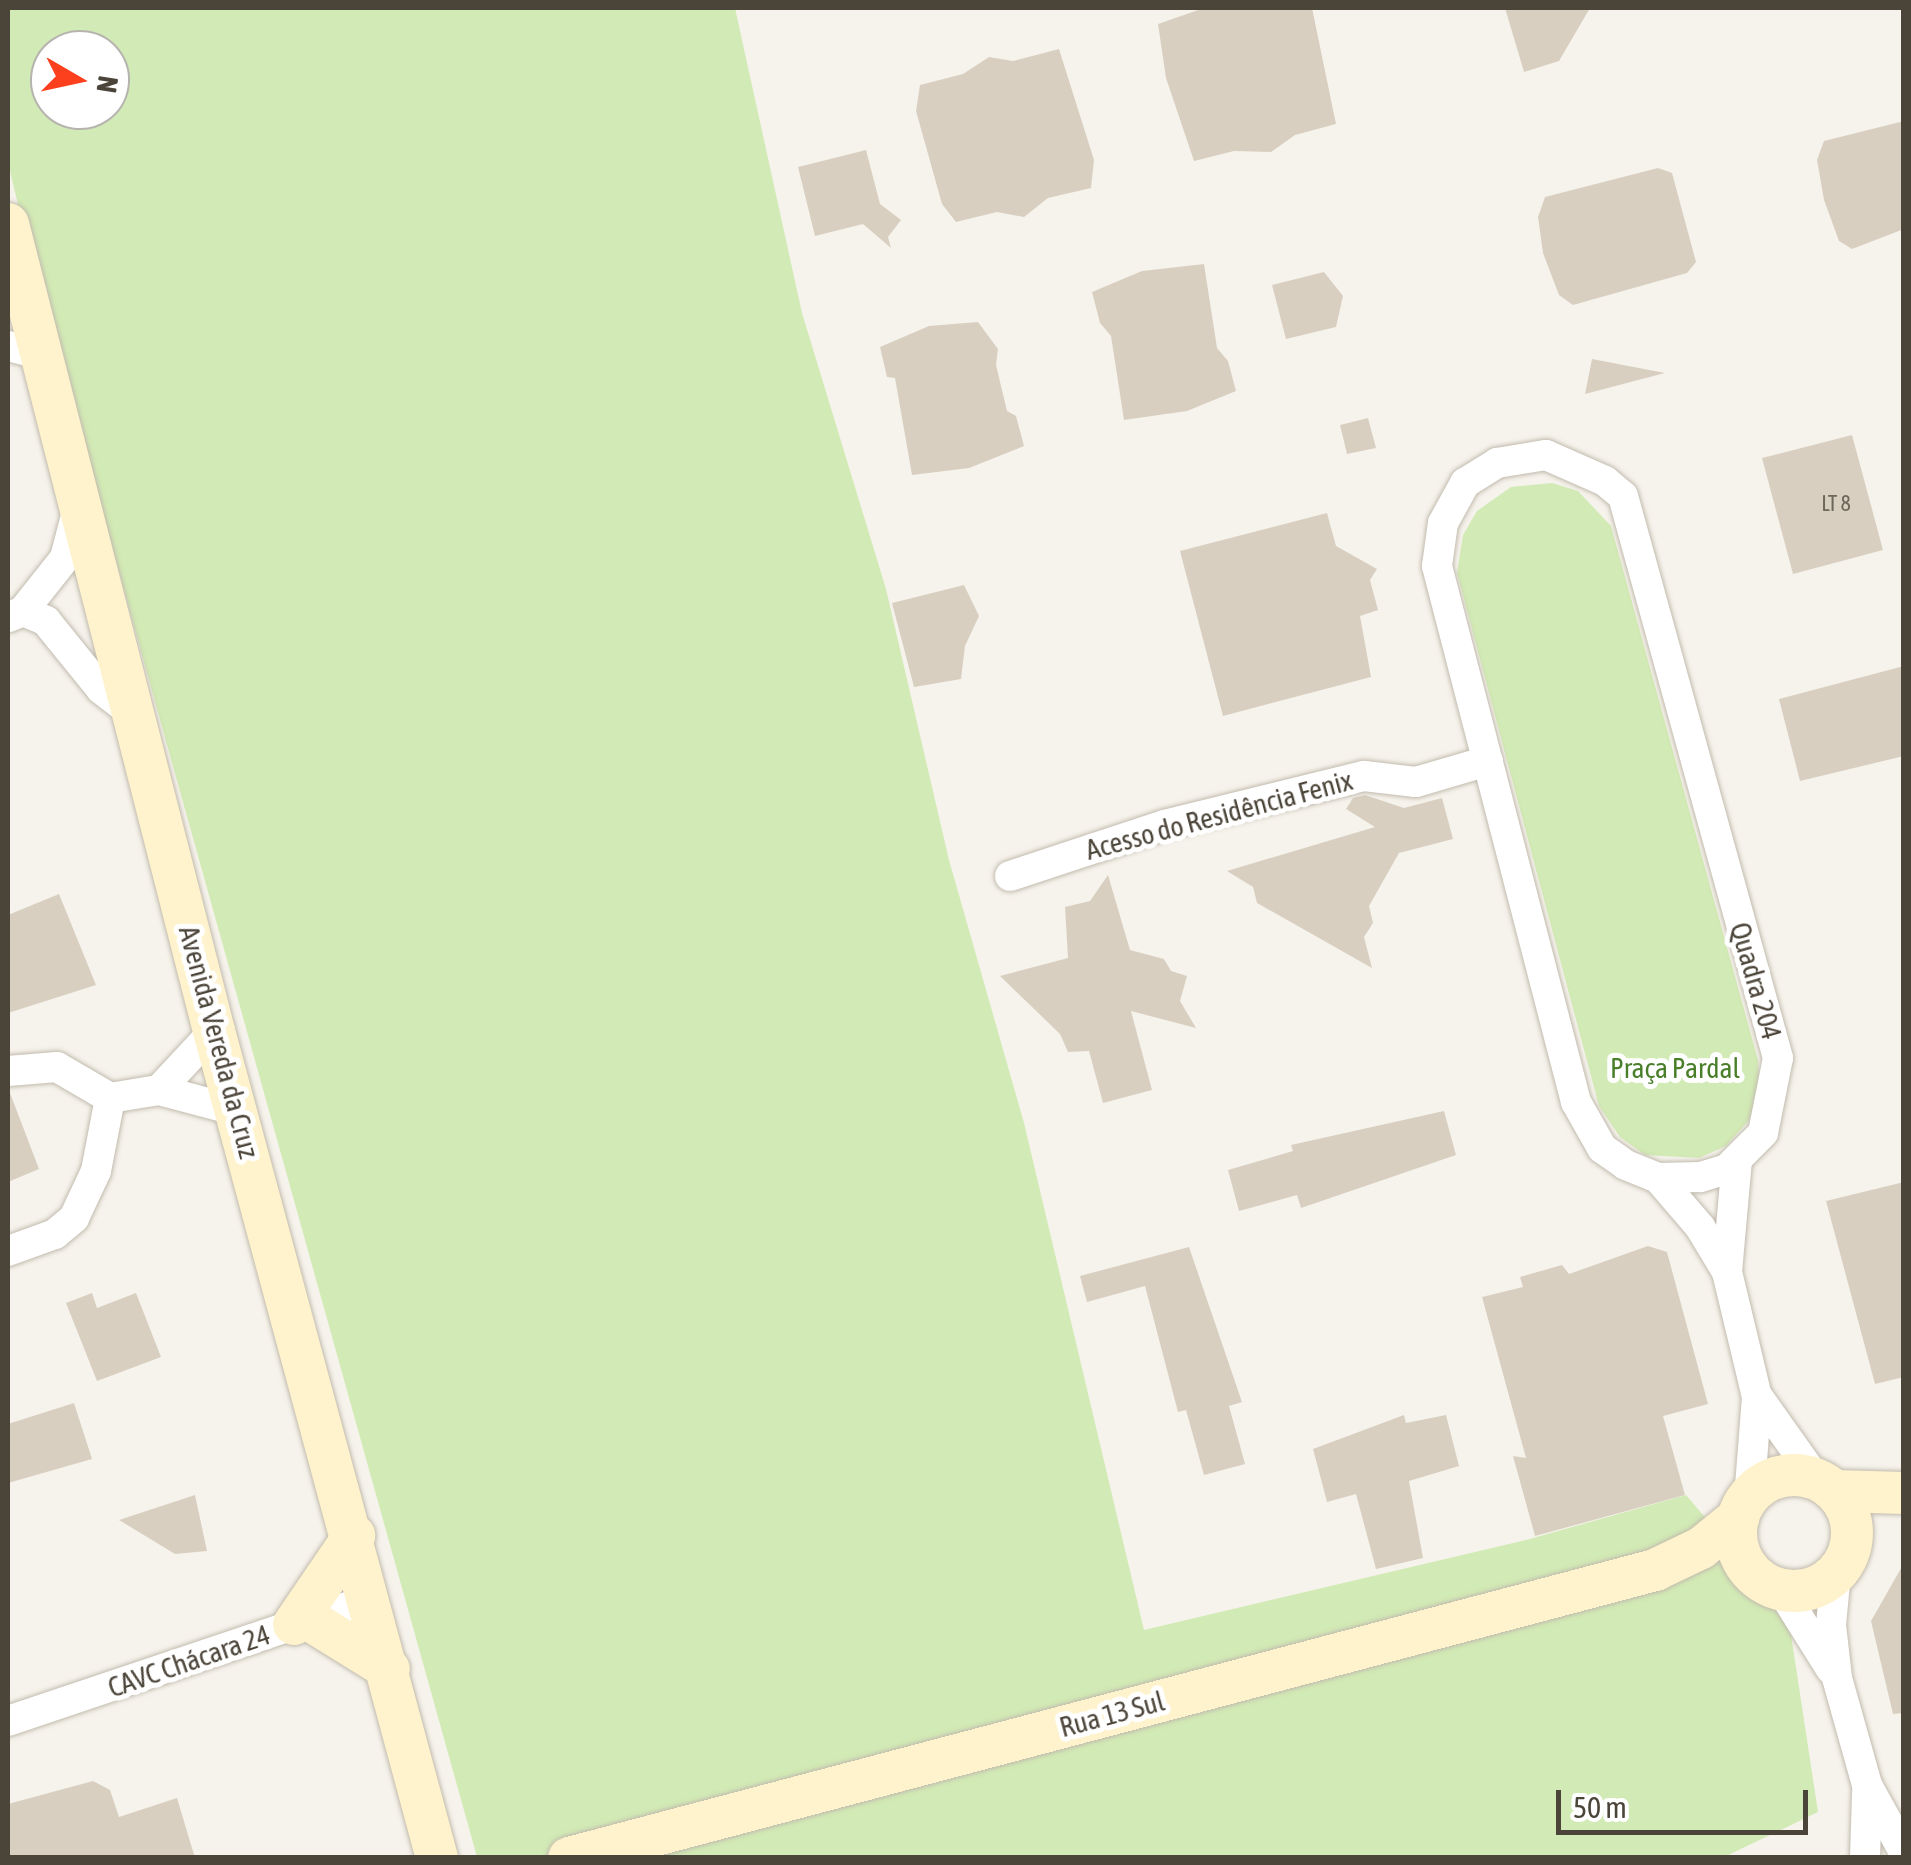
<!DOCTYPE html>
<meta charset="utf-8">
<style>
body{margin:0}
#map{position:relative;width:1911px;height:1865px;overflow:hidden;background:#f6f3ec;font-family:"Asap Condensed",sans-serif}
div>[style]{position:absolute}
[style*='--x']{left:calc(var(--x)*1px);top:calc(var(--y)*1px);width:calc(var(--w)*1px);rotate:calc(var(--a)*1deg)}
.green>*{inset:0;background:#d2eab5}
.building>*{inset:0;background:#d8cfc1}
.roads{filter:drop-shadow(0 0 2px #c2bbae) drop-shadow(0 0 2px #c2bbae)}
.street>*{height:30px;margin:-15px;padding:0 15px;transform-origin:15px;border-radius:15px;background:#fff}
.secondary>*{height:42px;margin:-21px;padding:0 21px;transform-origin:21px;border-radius:21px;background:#fff3cd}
.secondary>.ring{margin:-21px;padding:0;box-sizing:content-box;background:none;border:42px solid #fff3cd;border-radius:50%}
span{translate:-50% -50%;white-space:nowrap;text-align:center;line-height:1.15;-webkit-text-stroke:10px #fff;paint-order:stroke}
.number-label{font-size:22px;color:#6e675b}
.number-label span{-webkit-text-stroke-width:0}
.street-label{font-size:28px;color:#4b4439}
.park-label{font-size:28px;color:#4a7f2a}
.frame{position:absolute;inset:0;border:10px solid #4b4439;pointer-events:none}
.north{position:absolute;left:30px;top:30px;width:100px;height:100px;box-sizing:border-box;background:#fff;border:2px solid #b7b4b0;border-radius:50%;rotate:99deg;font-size:28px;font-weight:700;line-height:40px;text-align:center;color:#4b4439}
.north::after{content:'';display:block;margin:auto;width:35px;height:45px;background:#fc3f1d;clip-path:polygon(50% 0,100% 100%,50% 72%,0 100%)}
.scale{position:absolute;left:1556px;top:1790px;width:252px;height:45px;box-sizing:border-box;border:5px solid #4b4439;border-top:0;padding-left:12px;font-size:30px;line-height:35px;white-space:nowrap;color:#4b4439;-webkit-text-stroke:8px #fff;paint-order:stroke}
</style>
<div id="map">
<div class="green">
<div style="clip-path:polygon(evenodd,8px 8px,735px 8px,802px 313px,886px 589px,949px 860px,1024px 1123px,1144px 1630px,1526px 1540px,1686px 1495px,1788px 1615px,1818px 1812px,1722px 1858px,477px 1857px,28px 246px,8px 163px,8px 8px,50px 50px,110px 50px,110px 110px,50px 110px,50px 50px)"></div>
<div style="clip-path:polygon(1552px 483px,1578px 491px,1611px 526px,1758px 1060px,1759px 1087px,1750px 1119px,1726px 1146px,1699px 1158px,1645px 1155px,1620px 1137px,1599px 1106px,1457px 573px,1463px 535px,1477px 511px,1511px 487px)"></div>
</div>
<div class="building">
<div style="clip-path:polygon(1204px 8px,1312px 8px,1336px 124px,1295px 135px,1271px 152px,1234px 151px,1194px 161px,1166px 78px,1158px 24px)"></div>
<div style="clip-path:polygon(1505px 8px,1590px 8px,1559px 61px,1524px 72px)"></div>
<div style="clip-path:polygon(1059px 49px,1094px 160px,1091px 188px,1048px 198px,1024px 217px,997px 212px,956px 222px,942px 204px,916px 111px,920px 85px,963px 74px,989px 57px,1013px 61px)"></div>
<div style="clip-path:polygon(1904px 121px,1904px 229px,1852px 249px,1839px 241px,1824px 200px,1817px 160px,1824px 141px)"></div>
<div style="clip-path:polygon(866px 150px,880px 204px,901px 220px,888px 237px,891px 248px,863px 224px,815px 236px,798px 167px)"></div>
<div style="clip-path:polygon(1658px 168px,1672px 173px,1696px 262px,1687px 273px,1573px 305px,1559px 295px,1543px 253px,1538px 217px,1545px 197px)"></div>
<div style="clip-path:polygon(1204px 264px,1217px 348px,1228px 361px,1236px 391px,1187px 411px,1124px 420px,1111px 336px,1100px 323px,1092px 292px,1142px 271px)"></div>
<div style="clip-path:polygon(1324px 272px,1343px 296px,1336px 327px,1286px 339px,1272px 285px)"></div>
<div style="clip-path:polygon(978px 322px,998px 349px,996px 365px,1007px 411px,1016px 416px,1024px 446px,969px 468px,912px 475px,895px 378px,887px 377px,880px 347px,929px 326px)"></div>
<div style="clip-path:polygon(1592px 359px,1665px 373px,1585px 394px)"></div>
<div style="clip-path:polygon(1368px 418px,1376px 448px,1347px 454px,1340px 425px)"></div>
<div style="clip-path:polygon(1852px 435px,1883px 550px,1793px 574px,1762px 458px)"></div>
<div style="clip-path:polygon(1327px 513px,1336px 546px,1377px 569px,1370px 580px,1378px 610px,1360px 616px,1371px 677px,1223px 716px,1180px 551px)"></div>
<div style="clip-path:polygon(964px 585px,979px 616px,965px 646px,961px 679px,914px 687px,892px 603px)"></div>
<div style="clip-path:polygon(1904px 666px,1904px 756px,1800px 781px,1779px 699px)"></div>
<div style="clip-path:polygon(1365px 795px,1404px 808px,1442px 798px,1453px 839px,1399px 853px,1369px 906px,1373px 923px,1364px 937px,1372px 968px,1257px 903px,1253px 887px,1227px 871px,1375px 827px,1346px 809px,1353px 798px)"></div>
<div style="clip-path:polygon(1108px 875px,1130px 950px,1164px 959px,1171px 971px,1187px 976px,1180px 1001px,1196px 1028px,1131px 1011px,1152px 1090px,1103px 1103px,1089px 1051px,1068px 1052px,1060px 1034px,1000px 976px,1068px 958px,1065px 907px,1090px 901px)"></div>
<div style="clip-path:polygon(59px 894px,96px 985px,8px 1013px,8px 915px)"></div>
<div style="clip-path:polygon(10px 1093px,39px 1169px,8px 1182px,8px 1094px)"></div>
<div style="clip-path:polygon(1444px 1111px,1456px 1155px,1301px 1208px,1297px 1195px,1239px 1211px,1228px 1170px,1293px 1151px,1291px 1145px)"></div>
<div style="clip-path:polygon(1904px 1182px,1904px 1377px,1875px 1384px,1826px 1201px)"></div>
<div style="clip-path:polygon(1648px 1246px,1667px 1252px,1708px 1404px,1663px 1416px,1685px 1495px,1535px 1536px,1513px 1456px,1526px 1458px,1482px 1297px,1523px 1287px,1520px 1277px,1562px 1265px,1569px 1274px)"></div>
<div style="clip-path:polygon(1189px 1247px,1242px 1402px,1229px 1406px,1245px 1464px,1204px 1475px,1186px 1410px,1178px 1412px,1145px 1286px,1087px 1302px,1080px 1276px)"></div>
<div style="clip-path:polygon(92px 1293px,97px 1308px,136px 1293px,161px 1357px,97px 1381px,66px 1303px)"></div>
<div style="clip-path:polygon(74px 1403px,92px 1459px,8px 1483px,8px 1424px)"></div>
<div style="clip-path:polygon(1404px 1415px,1406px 1423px,1446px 1415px,1459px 1466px,1409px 1481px,1423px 1558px,1376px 1569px,1356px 1494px,1327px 1502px,1313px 1449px)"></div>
<div style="clip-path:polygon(195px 1495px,207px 1551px,175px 1554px,119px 1520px)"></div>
<div style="clip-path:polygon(1904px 1563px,1904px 1713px,1893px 1714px,1871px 1621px)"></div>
<div style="clip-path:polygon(93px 1781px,110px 1790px,119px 1817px,177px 1798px,195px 1858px,8px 1858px,8px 1804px)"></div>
</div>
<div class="roads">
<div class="street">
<div style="--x:8;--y:346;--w:34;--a:14"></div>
<div style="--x:1546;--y:455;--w:64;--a:23.8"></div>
<div style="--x:1605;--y:481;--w:23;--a:40"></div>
<div style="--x:1623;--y:496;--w:583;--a:74.58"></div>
<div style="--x:1778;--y:1058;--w:76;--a:101.3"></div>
<div style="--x:1763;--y:1133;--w:51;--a:135"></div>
<div style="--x:1727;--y:1169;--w:28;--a:163"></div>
<div style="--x:1700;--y:1177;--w:42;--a:178.6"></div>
<div style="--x:1658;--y:1178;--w:35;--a:-158"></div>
<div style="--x:1626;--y:1165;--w:29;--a:-145"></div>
<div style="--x:1602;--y:1148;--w:53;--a:-119.5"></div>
<div style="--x:1576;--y:1102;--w:554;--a:-104.54"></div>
<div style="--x:1437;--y:566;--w:43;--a:-82.1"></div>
<div style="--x:1443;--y:523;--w:46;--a:-61.2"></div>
<div style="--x:1465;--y:483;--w:38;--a:-32"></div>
<div style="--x:1497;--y:463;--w:50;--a:-9.3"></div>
<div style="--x:23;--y:611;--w:25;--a:23"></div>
<div style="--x:46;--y:621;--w:87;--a:51"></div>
<div style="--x:101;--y:689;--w:44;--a:37.6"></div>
<div style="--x:9;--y:617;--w:15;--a:-23"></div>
<div style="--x:23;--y:611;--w:68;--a:-51.6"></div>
<div style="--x:65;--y:558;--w:52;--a:-75.4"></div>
<div style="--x:1010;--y:876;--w:162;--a:-18.3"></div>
<div style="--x:1164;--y:825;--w:206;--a:-13.8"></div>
<div style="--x:1364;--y:776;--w:52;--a:6.6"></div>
<div style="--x:1416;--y:782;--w:75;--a:-16.3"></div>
<div style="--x:8;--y:1071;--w:49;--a:-4.7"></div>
<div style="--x:57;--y:1067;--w:61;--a:30.3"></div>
<div style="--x:110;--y:1098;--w:50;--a:-9.3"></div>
<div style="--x:159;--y:1090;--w:82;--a:14.9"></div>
<div style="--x:159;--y:1090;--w:81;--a:-47"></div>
<div style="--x:1658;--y:1178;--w:65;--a:49.4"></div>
<div style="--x:1700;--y:1227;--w:52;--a:59"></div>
<div style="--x:1727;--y:1272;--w:129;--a:76.5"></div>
<div style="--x:1757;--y:1397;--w:101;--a:94.5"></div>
<div style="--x:8;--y:1251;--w:50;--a:-19.9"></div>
<div style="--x:55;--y:1234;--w:25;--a:-40"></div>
<div style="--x:74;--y:1218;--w:52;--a:-64.9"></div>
<div style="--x:96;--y:1171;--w:74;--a:-79.1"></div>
<div style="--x:1727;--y:1272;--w:111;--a:-84.9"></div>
<div style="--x:1758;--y:1397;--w:102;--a:54.6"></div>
<div style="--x:1836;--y:1572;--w:53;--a:95.4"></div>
<div style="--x:1831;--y:1625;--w:53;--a:83.5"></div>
<div style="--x:1837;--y:1678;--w:111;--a:74.3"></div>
<div style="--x:1867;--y:1785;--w:77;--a:61.1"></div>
<div style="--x:1782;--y:1591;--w:92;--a:57.9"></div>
<div style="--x:8;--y:1721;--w:382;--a:-18.6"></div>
<div style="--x:1865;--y:1858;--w:65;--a:-88.2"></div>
</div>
<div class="secondary">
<div style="--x:8;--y:224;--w:833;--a:75.68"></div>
<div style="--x:214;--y:1031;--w:857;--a:74.91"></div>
<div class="ring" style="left:1736px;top:1475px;width:74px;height:74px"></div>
<div style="--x:1834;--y:1491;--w:70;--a:1.6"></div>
<div style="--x:308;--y:1619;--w:95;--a:31.7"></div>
<div style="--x:294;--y:1624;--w:107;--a:-55.7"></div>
<div style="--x:569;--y:1858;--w:1124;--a:-14.85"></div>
<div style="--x:1655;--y:1570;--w:51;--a:-25.6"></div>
<div style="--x:1701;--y:1548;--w:48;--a:-39"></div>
</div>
</div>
<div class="number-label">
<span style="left:1836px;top:504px">LT 8</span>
</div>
<div class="street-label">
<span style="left:1219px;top:815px;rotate:-15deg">Acesso do Residência Fenix</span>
<span style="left:1756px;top:981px;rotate:74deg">Quadra 204</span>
<span style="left:219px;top:1042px;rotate:75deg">Avenida Vereda da Cruz</span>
<span style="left:189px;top:1661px;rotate:-19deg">CAVC Chácara 24</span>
<span style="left:1112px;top:1714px;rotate:-15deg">Rua 13 Sul</span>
</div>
<div class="park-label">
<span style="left:1675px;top:1068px">Praça Pardal</span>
</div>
<div class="frame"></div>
<div class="north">N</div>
<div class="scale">50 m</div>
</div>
